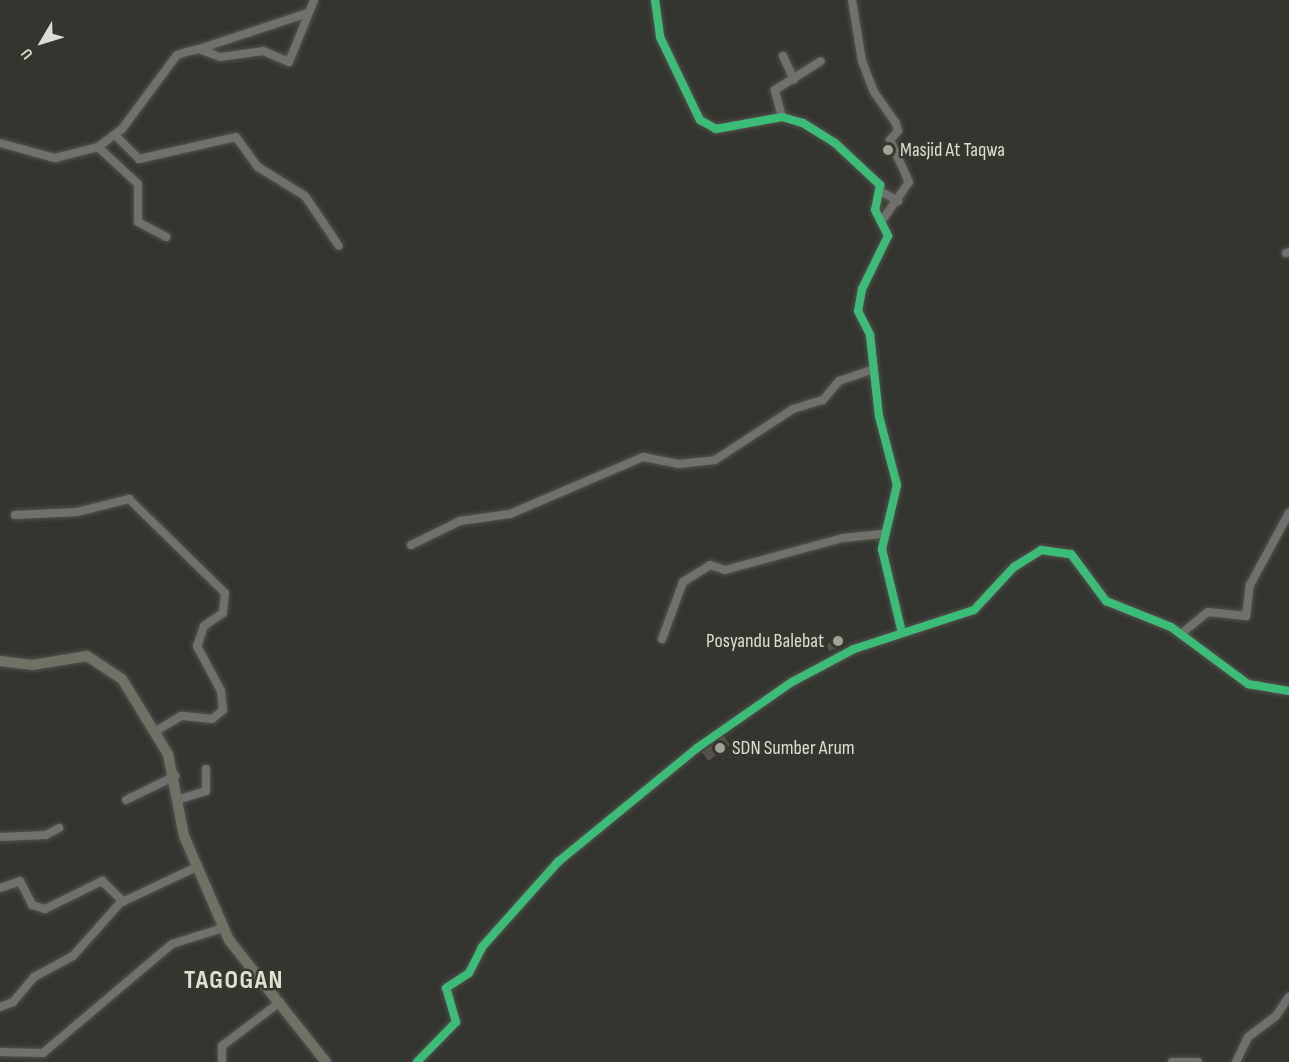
<!DOCTYPE html>
<style>
body{margin:0}
#map{position:relative;width:1289px;height:1062px;overflow:hidden;background:#353530;font-family:"Sofia Sans Condensed",sans-serif}
div>[style]{position:absolute}
[style*='--x']{left:calc(var(--x)*1px);top:calc(var(--y)*1px);width:calc(var(--w)*1px);rotate:calc(var(--a)*1deg)}
.building>*{inset:0;background:#54514a}
.roads{filter:drop-shadow(0 0 2px #53534e) drop-shadow(0 0 2px #53534e)}
.minor>*{height:8px;margin:-4px;padding:0 4px;transform-origin:4px;border-radius:4px;background:#71706c}
.major>*{height:10px;margin:-5px;padding:0 5px;transform-origin:5px;border-radius:5px;background:#6f7165}
.cycleway>*{height:8px;margin:-4px;padding:0 4px;transform-origin:4px;border-radius:4px;background:#3abd76}
.dots>*{width:16px;height:16px;translate:-50% -50%;box-sizing:border-box;border:3px solid #38372d;border-radius:50%}
span{translate:-50% -50%;white-space:nowrap;text-align:center;line-height:1.15;-webkit-text-stroke:5px #38372d;paint-order:stroke}
.poi-label{font-size:20px;color:#ddddd7}
.left{translate:0 -50%;text-align:left}
.right{translate:-100% -50%;text-align:right}
.district-label{font-size:26px;color:#e0dfd3;font-weight:700;letter-spacing:1.5px}
.north{position:absolute;left:12px;top:12px;width:60px;height:60px;-webkit-text-stroke:4px #38372d;paint-order:stroke;rotate:232deg;font-size:16px;font-weight:700;line-height:24px;text-align:center;color:#ddddd7}
.north::after{content:'';display:block;margin:auto;width:21px;height:27px;background:#ddddd7;clip-path:polygon(50% 0,100% 100%,50% 72%,0 100%)}
</style>
<div id="map">
<div class="building">
<div style="clip-path:polygon(840px 633px,844px 647px,829px 651px,827px 645px)"></div>
<div style="clip-path:polygon(724px 736px,730px 745px,708px 761px,702px 752px)"></div>
</div>
<div class="roads">
<div class="minor">
<div style="--x:655;--y:0;--w:37;--a:82"></div>
<div style="--x:660;--y:37;--w:92;--a:64.3"></div>
<div style="--x:700;--y:120;--w:18;--a:29"></div>
<div style="--x:716;--y:129;--w:67;--a:-10.3"></div>
<div style="--x:782;--y:117;--w:22;--a:16"></div>
<div style="--x:803;--y:123;--w:38;--a:32"></div>
<div style="--x:835;--y:143;--w:62;--a:43"></div>
<div style="--x:880;--y:185;--w:25;--a:101"></div>
<div style="--x:875;--y:210;--w:29;--a:63"></div>
<div style="--x:888;--y:236;--w:59;--a:116.1"></div>
<div style="--x:862;--y:289;--w:22;--a:100"></div>
<div style="--x:858;--y:311;--w:27;--a:63"></div>
<div style="--x:870;--y:335;--w:81;--a:83.7"></div>
<div style="--x:879;--y:416;--w:71;--a:75.4"></div>
<div style="--x:897;--y:485;--w:66;--a:103.2"></div>
<div style="--x:882;--y:549;--w:86;--a:76.6"></div>
<div style="--x:852;--y:0;--w:62;--a:80.7"></div>
<div style="--x:862;--y:61;--w:33;--a:69"></div>
<div style="--x:874;--y:92;--w:38;--a:55"></div>
<div style="--x:896;--y:123;--w:8;--a:76"></div>
<div style="--x:898;--y:131;--w:12;--a:132"></div>
<div style="--x:890;--y:140;--w:46;--a:65.7"></div>
<div style="--x:909;--y:182;--w:49;--a:125"></div>
<div style="--x:199;--y:49;--w:115;--a:-18.3"></div>
<div style="--x:783;--y:56;--w:26;--a:65"></div>
<div style="--x:782;--y:117;--w:28;--a:-105"></div>
<div style="--x:775;--y:90;--w:54;--a:-32.2"></div>
<div style="--x:115;--y:135;--w:34;--a:45"></div>
<div style="--x:139;--y:159;--w:99;--a:-12.8"></div>
<div style="--x:236;--y:137;--w:37;--a:54"></div>
<div style="--x:258;--y:167;--w:55;--a:31.7"></div>
<div style="--x:305;--y:196;--w:60;--a:55.8"></div>
<div style="--x:0;--y:143;--w:57;--a:15.3"></div>
<div style="--x:55;--y:158;--w:44;--a:-14.3"></div>
<div style="--x:98;--y:147;--w:30;--a:-37"></div>
<div style="--x:122;--y:129;--w:92;--a:-53.4"></div>
<div style="--x:177;--y:55;--w:9;--a:-18"></div>
<div style="--x:186;--y:52;--w:13;--a:-13"></div>
<div style="--x:199;--y:49;--w:22;--a:21"></div>
<div style="--x:220;--y:57;--w:43;--a:-7.9"></div>
<div style="--x:263;--y:51;--w:28;--a:23"></div>
<div style="--x:289;--y:62;--w:67;--a:-68"></div>
<div style="--x:98;--y:147;--w:54;--a:42.8"></div>
<div style="--x:138;--y:184;--w:38;--a:90"></div>
<div style="--x:138;--y:222;--w:32;--a:28"></div>
<div style="--x:880;--y:191;--w:21;--a:29"></div>
<div style="--x:1286;--y:253;--w:3;--a:-18"></div>
<div style="--x:15;--y:515;--w:62;--a:-2.8"></div>
<div style="--x:77;--y:512;--w:54;--a:-14"></div>
<div style="--x:129;--y:499;--w:134;--a:44.4"></div>
<div style="--x:225;--y:593;--w:20;--a:96"></div>
<div style="--x:223;--y:613;--w:23;--a:146"></div>
<div style="--x:204;--y:626;--w:21;--a:109"></div>
<div style="--x:197;--y:646;--w:51;--a:61.9"></div>
<div style="--x:221;--y:691;--w:19;--a:84"></div>
<div style="--x:223;--y:710;--w:14;--a:141"></div>
<div style="--x:212;--y:719;--w:31;--a:-174"></div>
<div style="--x:181;--y:716;--w:29;--a:149"></div>
<div style="--x:411;--y:545;--w:55;--a:-26.1"></div>
<div style="--x:460;--y:521;--w:50;--a:-8"></div>
<div style="--x:510;--y:514;--w:145;--a:-23.2"></div>
<div style="--x:643;--y:457;--w:36;--a:11"></div>
<div style="--x:678;--y:464;--w:37;--a:-6"></div>
<div style="--x:715;--y:460;--w:93;--a:-33.2"></div>
<div style="--x:793;--y:409;--w:31;--a:-17"></div>
<div style="--x:823;--y:400;--w:25;--a:-50"></div>
<div style="--x:839;--y:381;--w:37;--a:-19"></div>
<div style="--x:1182;--y:633;--w:33;--a:-39"></div>
<div style="--x:1208;--y:612;--w:38;--a:6"></div>
<div style="--x:1246;--y:616;--w:31;--a:-83"></div>
<div style="--x:1250;--y:585;--w:82;--a:-61.6"></div>
<div style="--x:662;--y:639;--w:61;--a:-69.8"></div>
<div style="--x:683;--y:582;--w:32;--a:-32"></div>
<div style="--x:710;--y:565;--w:16;--a:18"></div>
<div style="--x:725;--y:570;--w:122;--a:-15.2"></div>
<div style="--x:843;--y:538;--w:39;--a:-6"></div>
<div style="--x:180;--y:799;--w:27;--a:-17"></div>
<div style="--x:206;--y:791;--w:22;--a:-90"></div>
<div style="--x:126;--y:800;--w:55;--a:-26.1"></div>
<div style="--x:0;--y:837;--w:46;--a:-2.5"></div>
<div style="--x:46;--y:835;--w:15;--a:-28"></div>
<div style="--x:0;--y:888;--w:21;--a:-19"></div>
<div style="--x:20;--y:881;--w:27;--a:63"></div>
<div style="--x:32;--y:905;--w:14;--a:17"></div>
<div style="--x:45;--y:909;--w:64;--a:-26.2"></div>
<div style="--x:102;--y:881;--w:30;--a:44"></div>
<div style="--x:0;--y:1007;--w:14;--a:-21"></div>
<div style="--x:13;--y:1002;--w:33;--a:-50"></div>
<div style="--x:34;--y:977;--w:44;--a:-28.3"></div>
<div style="--x:73;--y:956;--w:71;--a:-48.4"></div>
<div style="--x:120;--y:903;--w:85;--a:-25.1"></div>
<div style="--x:0;--y:1052;--w:43;--a:1.3"></div>
<div style="--x:43;--y:1053;--w:169;--a:-40.2"></div>
<div style="--x:172;--y:944;--w:53;--a:-17.4"></div>
<div style="--x:222;--y:1062;--w:16;--a:-90"></div>
<div style="--x:222;--y:1046;--w:73;--a:-37.2"></div>
<div style="--x:417;--y:1062;--w:56;--a:-45.7"></div>
<div style="--x:456;--y:1022;--w:35;--a:-106"></div>
<div style="--x:446;--y:988;--w:27;--a:-33"></div>
<div style="--x:469;--y:973;--w:29;--a:-63"></div>
<div style="--x:482;--y:947;--w:115;--a:-48.2"></div>
<div style="--x:559;--y:861;--w:178;--a:-39.3"></div>
<div style="--x:697;--y:748;--w:116;--a:-34.8"></div>
<div style="--x:792;--y:682;--w:70;--a:-28"></div>
<div style="--x:854;--y:649;--w:126;--a:-18"></div>
<div style="--x:974;--y:610;--w:59;--a:-47.1"></div>
<div style="--x:1014;--y:567;--w:32;--a:-32"></div>
<div style="--x:1041;--y:550;--w:30;--a:8"></div>
<div style="--x:1071;--y:554;--w:59;--a:53.3"></div>
<div style="--x:1106;--y:601;--w:70;--a:21.8"></div>
<div style="--x:1171;--y:627;--w:96;--a:36.5"></div>
<div style="--x:1248;--y:684;--w:42;--a:9.7"></div>
<div style="--x:1172;--y:1062;--w:26;--a:0"></div>
<div style="--x:1236;--y:1062;--w:28;--a:-64"></div>
<div style="--x:1248;--y:1037;--w:35;--a:-37"></div>
<div style="--x:1276;--y:1016;--w:23;--a:-56"></div>
</div>
<div class="major">
<div style="--x:0;--y:661;--w:32;--a:7"></div>
<div style="--x:32;--y:665;--w:56;--a:-9.3"></div>
<div style="--x:87;--y:656;--w:42;--a:33.3"></div>
<div style="--x:122;--y:679;--w:88;--a:58.5"></div>
<div style="--x:168;--y:754;--w:84;--a:79"></div>
<div style="--x:184;--y:836;--w:113;--a:66.6"></div>
<div style="--x:229;--y:940;--w:156;--a:51.5"></div>
</div>
</div>
<div class="cycleway">
<div style="--x:655;--y:0;--w:37;--a:82"></div>
<div style="--x:660;--y:37;--w:92;--a:64.3"></div>
<div style="--x:700;--y:120;--w:18;--a:29"></div>
<div style="--x:716;--y:129;--w:67;--a:-10.3"></div>
<div style="--x:782;--y:117;--w:22;--a:16"></div>
<div style="--x:803;--y:123;--w:38;--a:32"></div>
<div style="--x:835;--y:143;--w:62;--a:43"></div>
<div style="--x:880;--y:185;--w:25;--a:101"></div>
<div style="--x:875;--y:210;--w:29;--a:63"></div>
<div style="--x:888;--y:236;--w:59;--a:116.1"></div>
<div style="--x:862;--y:289;--w:22;--a:100"></div>
<div style="--x:858;--y:311;--w:27;--a:63"></div>
<div style="--x:870;--y:335;--w:81;--a:83.7"></div>
<div style="--x:879;--y:416;--w:71;--a:75.4"></div>
<div style="--x:897;--y:485;--w:66;--a:103.2"></div>
<div style="--x:882;--y:549;--w:86;--a:76.6"></div>
<div style="--x:417;--y:1062;--w:56;--a:-45.7"></div>
<div style="--x:456;--y:1022;--w:35;--a:-106"></div>
<div style="--x:446;--y:988;--w:27;--a:-33"></div>
<div style="--x:469;--y:973;--w:29;--a:-63"></div>
<div style="--x:482;--y:947;--w:115;--a:-48.2"></div>
<div style="--x:559;--y:861;--w:178;--a:-39.3"></div>
<div style="--x:697;--y:748;--w:116;--a:-34.8"></div>
<div style="--x:792;--y:682;--w:70;--a:-28"></div>
<div style="--x:854;--y:649;--w:126;--a:-18"></div>
<div style="--x:974;--y:610;--w:59;--a:-47.1"></div>
<div style="--x:1014;--y:567;--w:32;--a:-32"></div>
<div style="--x:1041;--y:550;--w:30;--a:8"></div>
<div style="--x:1071;--y:554;--w:59;--a:53.3"></div>
<div style="--x:1106;--y:601;--w:70;--a:21.8"></div>
<div style="--x:1171;--y:627;--w:96;--a:36.5"></div>
<div style="--x:1248;--y:684;--w:42;--a:9.7"></div>
</div>
<div class="dots">
<div style="left:888px;top:150px;background:#a2a29d"></div>
<div style="left:838px;top:641px;background:#a2a29d"></div>
<div style="left:720px;top:748px;background:#a2a29d"></div>
</div>
<div class="poi-label">
<span class="left" style="left:900px;top:150px">Masjid At Taqwa</span>
<span class="right" style="left:824px;top:641px">Posyandu Balebat</span>
<span class="left" style="left:732px;top:748px">SDN Sumber Arum</span>
</div>
<div class="district-label">
<span style="left:234px;top:981px">TAGOGAN</span>
</div>
<div class="north">U</div>
</div>
